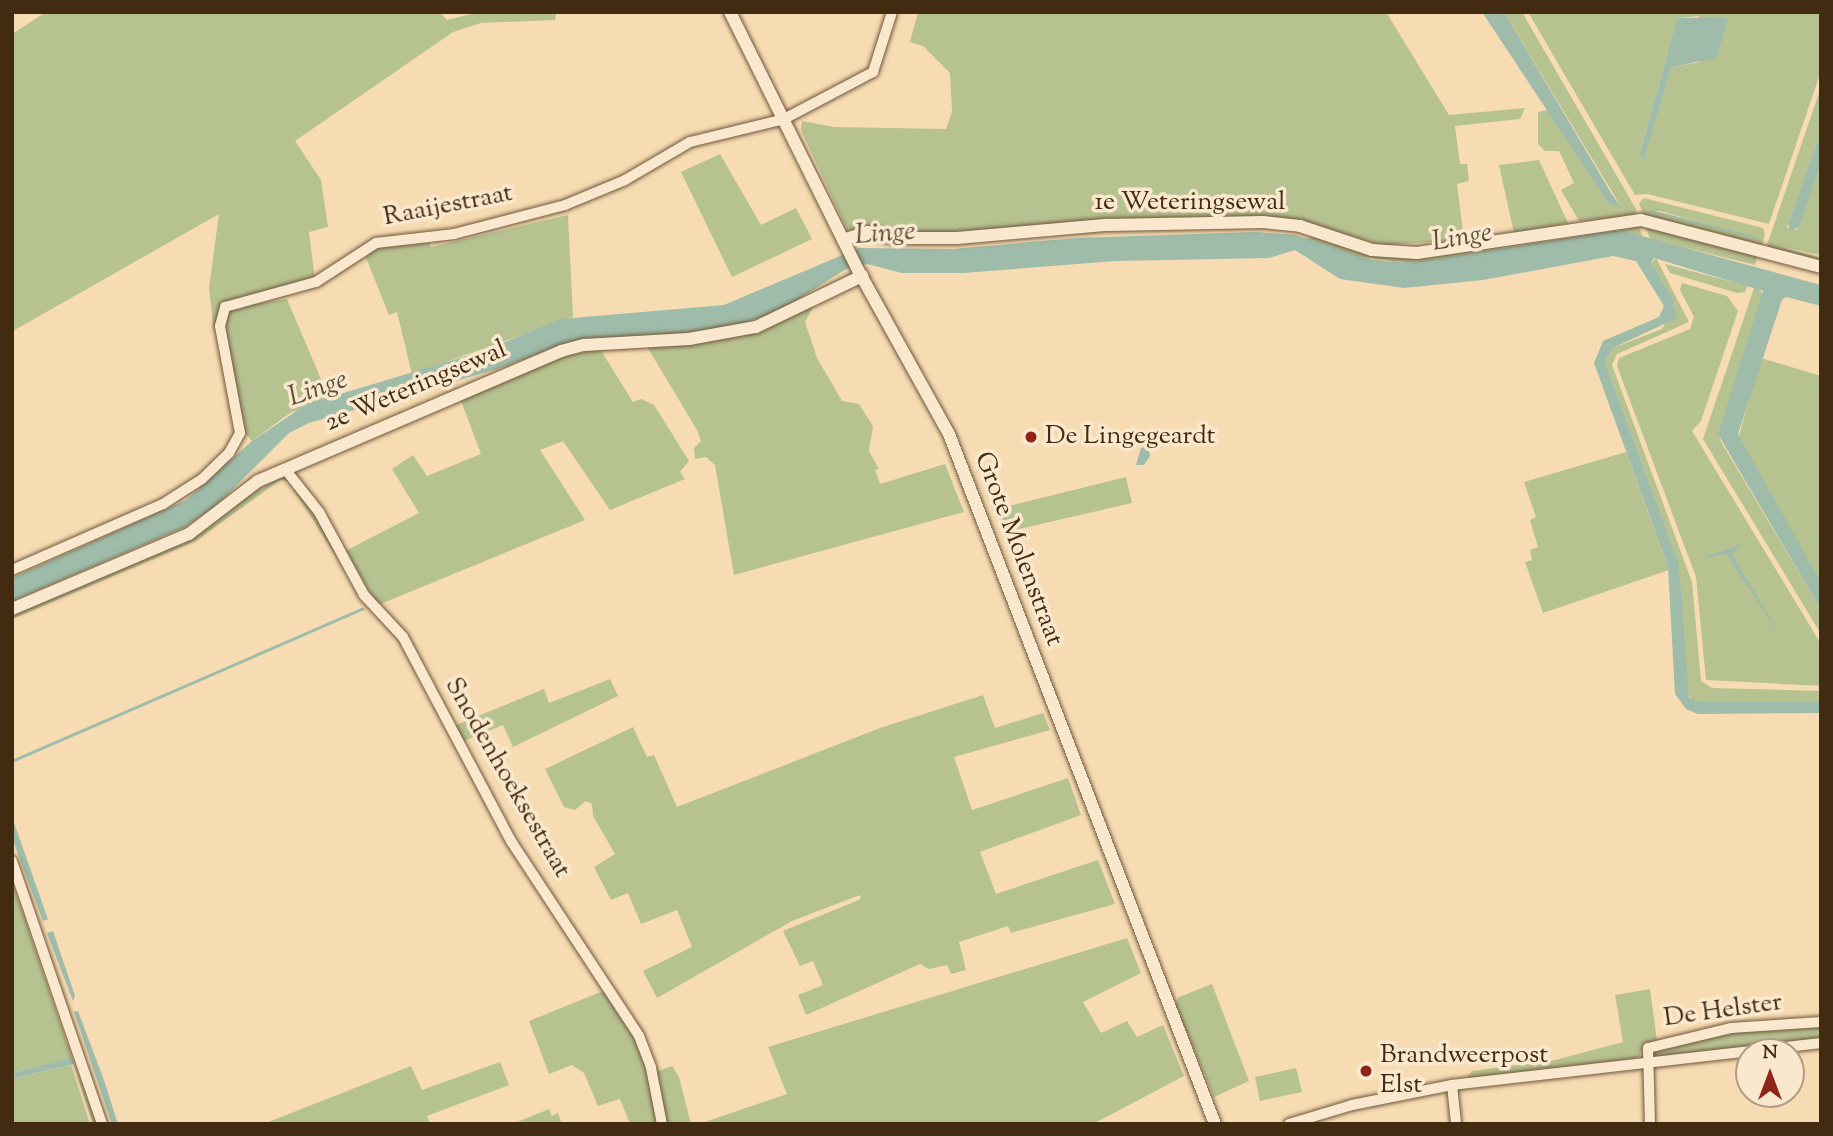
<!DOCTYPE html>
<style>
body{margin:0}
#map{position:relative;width:1833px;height:1136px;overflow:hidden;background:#f7dcb3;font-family:"Sorts Mill Goudy",serif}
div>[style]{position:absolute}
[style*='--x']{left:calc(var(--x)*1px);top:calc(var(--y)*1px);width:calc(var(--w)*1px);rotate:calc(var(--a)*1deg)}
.green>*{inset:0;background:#b7c291}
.water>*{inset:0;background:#9ebca9}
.stream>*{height:2.5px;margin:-1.25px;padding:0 1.25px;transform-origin:1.25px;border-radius:1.25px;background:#9ebca9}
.roads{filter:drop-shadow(0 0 2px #6f573a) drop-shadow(0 0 2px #6f573a)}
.minor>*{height:10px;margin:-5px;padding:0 5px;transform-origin:5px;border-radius:5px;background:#fae8ce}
.tertiary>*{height:12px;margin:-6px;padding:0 6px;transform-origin:6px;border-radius:6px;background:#fae8ce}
.dots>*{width:19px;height:19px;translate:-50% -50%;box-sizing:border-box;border:4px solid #fae8ce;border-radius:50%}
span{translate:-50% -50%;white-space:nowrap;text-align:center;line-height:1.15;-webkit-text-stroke:7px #fae8ce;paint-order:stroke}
.street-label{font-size:26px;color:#422b11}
.poi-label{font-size:26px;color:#422b11}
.left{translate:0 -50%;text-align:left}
.water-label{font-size:28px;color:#594f37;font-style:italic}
.frame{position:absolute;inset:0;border:14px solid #422b11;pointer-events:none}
.north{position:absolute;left:1735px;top:1038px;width:70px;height:70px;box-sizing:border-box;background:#fae8ce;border:2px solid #b09c82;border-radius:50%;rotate:0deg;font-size:19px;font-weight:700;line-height:28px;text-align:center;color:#422b11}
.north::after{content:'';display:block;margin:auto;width:24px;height:32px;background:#8f2418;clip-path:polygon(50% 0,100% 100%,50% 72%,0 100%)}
</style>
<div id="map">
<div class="green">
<div style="clip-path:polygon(46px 12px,440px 12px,447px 20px,479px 12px,556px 12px,555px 20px,481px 23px,453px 32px,295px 141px,321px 180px,328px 227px,309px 232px,315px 279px,224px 304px,214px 332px,209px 288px,219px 214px,13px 331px,12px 34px)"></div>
<div style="clip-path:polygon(918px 12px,1386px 12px,1449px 115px,1525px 108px,1520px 119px,1455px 126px,1460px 164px,1467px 164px,1469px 181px,1457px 184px,1464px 240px,1383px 245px,1281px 218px,970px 233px,853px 231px,846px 227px,801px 130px,802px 121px,834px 127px,946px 129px,952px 112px,950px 73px,923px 46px,910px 42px)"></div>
<div style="clip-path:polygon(1504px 12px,1522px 12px,1636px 209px,1636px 215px,1579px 221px,1561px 190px,1574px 183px,1559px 151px,1545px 151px,1538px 144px,1538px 112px,1547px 110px,1620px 205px)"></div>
<div style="clip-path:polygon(evenodd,1528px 12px,1821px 12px,1821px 71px,1769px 224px,1647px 194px,1635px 195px,1528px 12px,1699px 16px,1700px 62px,1672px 67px,1643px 160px,1640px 151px,1677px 18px,1699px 16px)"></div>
<div style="clip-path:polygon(1821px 87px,1821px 131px,1787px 227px,1797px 230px,1821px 164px,1821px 255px,1775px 245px,1821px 258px,1821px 263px,1766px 248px)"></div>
<div style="clip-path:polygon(720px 154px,761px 225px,796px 208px,812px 239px,732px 277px,681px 172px)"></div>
<div style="clip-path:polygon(1539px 160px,1568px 223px,1514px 233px,1499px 165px)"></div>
<div style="clip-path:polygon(evenodd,1644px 198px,1763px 228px,1765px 235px,1761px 246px,1644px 216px,1639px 203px,1644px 198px,1651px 211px,1660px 211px,1757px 239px,1660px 213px,1651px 211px)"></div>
<div style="clip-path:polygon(568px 215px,573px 317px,412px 374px,397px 312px,389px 315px,365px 255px,376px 247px,429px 243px,431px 247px)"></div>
<div style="clip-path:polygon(1638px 224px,1643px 238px,1620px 230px,1597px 232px,1407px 263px,1355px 256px,1306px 239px,1315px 236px,1383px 256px)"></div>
<div style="clip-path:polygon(1645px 225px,1758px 255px,1755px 265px,1650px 239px)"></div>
<div style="clip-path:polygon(1656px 258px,1689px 322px,1617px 354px,1612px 365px,1692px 582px,1701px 681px,1712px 688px,1821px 691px,1821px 702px,1693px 702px,1686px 691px,1679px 564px,1605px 362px,1613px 348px,1662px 329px,1675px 305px,1651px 263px)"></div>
<div style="clip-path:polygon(1665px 264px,1744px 285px,1748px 284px,1745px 292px,1737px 293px,1670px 273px)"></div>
<div style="clip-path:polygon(1682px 283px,1727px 296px,1738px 311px,1701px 421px,1692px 431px,1821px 644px,1821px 686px,1706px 680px,1696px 577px,1617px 366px,1619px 358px,1690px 329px,1694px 317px,1680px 290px)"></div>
<div style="clip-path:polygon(1755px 285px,1763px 294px,1720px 440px,1821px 610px,1821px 634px,1703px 439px)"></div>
<div style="clip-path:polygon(287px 299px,329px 398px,290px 413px,252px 441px,245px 433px,225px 328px,229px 308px)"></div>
<div style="clip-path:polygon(815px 303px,805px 322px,817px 358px,842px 401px,859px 404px,873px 426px,869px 451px,879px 469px,875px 470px,880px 484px,945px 464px,964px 512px,734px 575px,715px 465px,706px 457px,695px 459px,694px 448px,701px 441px,697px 430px,646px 345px,723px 339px)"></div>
<div style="clip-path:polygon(600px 349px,633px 402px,641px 399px,654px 405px,689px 461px,680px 472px,685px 479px,610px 510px,563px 441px,540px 450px,585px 520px,378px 605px,345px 551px,419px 513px,392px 469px,413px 455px,427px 476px,481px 454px,460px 398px,551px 359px)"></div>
<div style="clip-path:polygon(1761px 358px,1821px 376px,1821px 582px,1738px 439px)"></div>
<div style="clip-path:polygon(1626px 452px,1669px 570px,1543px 613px,1525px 562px,1532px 560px,1530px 550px,1538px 547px,1530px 520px,1536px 517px,1524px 482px)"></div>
<div style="clip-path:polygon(283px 476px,292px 479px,311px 506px,339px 561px,288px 481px,280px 480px,196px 541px,12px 619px,12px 613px,123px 566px)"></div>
<div style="clip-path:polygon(1126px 477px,1132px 503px,1006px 532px,997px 509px)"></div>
<div style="clip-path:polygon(610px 679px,618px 696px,513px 747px,503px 725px,459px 743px,451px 727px,544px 689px,549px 703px)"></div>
<div style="clip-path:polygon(983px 695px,995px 728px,1043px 713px,1050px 730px,954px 757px,972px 810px,1068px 778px,1081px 815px,980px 852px,996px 894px,1098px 860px,1115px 904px,1011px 933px,1008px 926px,959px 942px,966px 970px,951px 974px,947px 965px,929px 969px,920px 964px,806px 1015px,798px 995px,823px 985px,813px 961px,800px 966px,783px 931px,861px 899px,860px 895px,792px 921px,657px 998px,643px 971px,692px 947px,677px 910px,641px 924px,628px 893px,611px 900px,594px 867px,615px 854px,593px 816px,592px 804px,586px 801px,575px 810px,564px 807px,545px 769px,633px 727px,647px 757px,654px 755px,677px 807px,880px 728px)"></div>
<div style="clip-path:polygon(12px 881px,72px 1058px,97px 1124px,93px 1124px,72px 1059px,12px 1073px)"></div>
<div style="clip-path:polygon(1127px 938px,1141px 973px,1083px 1002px,1101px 1033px,1127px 1021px,1137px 1037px,1163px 1025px,1184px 1076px,1093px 1124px,699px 1124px,787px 1094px,768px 1047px)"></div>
<div style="clip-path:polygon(1212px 984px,1249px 1081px,1214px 1097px,1175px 1004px,1179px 997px)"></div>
<div style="clip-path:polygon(1650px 989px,1657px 1041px,1643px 1048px,1638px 1058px,1466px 1079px,1472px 1071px,1555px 1060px,1623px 1042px,1615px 995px)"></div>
<div style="clip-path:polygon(603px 991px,631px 1028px,647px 1063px,659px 1124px,630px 1124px,620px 1099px,598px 1106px,584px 1073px,572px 1065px,549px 1074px,529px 1021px)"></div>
<div style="clip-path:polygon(1821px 1024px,1821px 1038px,1653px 1057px,1651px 1049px,1725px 1032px)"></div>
<div style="clip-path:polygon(500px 1062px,509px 1085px,427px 1116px,430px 1124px,263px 1124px,411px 1066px,422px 1090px)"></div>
<div style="clip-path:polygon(71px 1065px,90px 1124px,12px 1124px,12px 1079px)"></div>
<div style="clip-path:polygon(672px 1066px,679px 1077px,691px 1124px,665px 1124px,655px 1072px)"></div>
<div style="clip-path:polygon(1296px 1068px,1302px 1092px,1260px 1101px,1255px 1077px)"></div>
<div style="clip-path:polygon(549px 1109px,552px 1116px,558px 1113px,562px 1124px,512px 1124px)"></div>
</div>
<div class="water">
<div style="clip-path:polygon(1482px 12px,1504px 12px,1620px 208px,1609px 204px)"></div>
<div style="clip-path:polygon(1723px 17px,1728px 20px,1716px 58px,1672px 67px,1643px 161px,1640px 152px,1677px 18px)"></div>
<div style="clip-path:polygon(1821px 131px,1821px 164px,1799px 227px,1791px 231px,1788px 224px)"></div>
<div style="clip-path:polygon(1651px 210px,1757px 237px,1757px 239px,1650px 212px)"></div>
<div style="clip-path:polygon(1620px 230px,1821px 285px,1821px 306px,1786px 297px,1782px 300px,1738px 434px,1821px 582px,1821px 610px,1718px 434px,1763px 291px,1654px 258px,1651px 263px,1673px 299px,1677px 318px,1613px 348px,1605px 362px,1679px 564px,1689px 698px,1700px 702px,1821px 702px,1821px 713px,1698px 714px,1686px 709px,1675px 694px,1668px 567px,1594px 363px,1603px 341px,1659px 317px,1664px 306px,1636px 261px,1613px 256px,1483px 280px,1404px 288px,1340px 279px,1295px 250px,1269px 258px,1116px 261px,963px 273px,902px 273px,867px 264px,846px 269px,781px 310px,731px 328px,568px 344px,494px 370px,309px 423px,289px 433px,215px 507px,185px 527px,12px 601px,12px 578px,186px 500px,252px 441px,307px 404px,483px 351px,561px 319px,724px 305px,859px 248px,953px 249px,1076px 238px,1256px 232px,1295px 235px,1372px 260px,1407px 263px)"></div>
<div style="clip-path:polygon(1148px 446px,1150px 456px,1144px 465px,1136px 465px,1141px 448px)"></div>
<div style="clip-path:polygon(1742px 544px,1732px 554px,1783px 640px,1726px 554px,1700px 559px)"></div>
<div style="clip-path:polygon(12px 817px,48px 919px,43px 921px,12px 838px)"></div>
<div style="clip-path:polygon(53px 931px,75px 996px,73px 1001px,47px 933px)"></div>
<div style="clip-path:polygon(78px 1011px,104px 1080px,118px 1124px,112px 1124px,74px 1012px)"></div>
<div style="clip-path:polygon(72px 1058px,74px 1064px,12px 1079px,12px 1073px)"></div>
</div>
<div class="stream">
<div style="--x:12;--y:761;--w:382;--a:-23.5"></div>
</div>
<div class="roads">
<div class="minor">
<div style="--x:285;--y:469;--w:55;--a:51.7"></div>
<div style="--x:319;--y:512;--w:94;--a:61.5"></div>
<div style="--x:364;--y:595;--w:57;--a:47.1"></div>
<div style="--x:403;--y:637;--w:231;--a:62.1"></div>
<div style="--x:511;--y:841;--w:233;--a:56.7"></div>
<div style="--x:639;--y:1036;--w:34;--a:69"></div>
<div style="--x:651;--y:1068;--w:57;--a:78.9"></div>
<div style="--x:12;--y:570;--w:165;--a:-23.6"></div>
<div style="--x:163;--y:504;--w:46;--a:-32.7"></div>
<div style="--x:202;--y:479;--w:37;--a:-44"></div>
<div style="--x:229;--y:453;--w:23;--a:-61"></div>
<div style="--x:240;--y:433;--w:109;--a:-100.6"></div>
<div style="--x:220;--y:326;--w:20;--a:-75"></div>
<div style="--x:225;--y:307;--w:94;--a:-15.4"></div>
<div style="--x:316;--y:282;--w:72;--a:-33"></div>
<div style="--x:376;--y:243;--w:79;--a:-6.6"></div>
<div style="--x:454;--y:234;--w:115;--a:-14.6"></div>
<div style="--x:565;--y:205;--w:65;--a:-22.6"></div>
<div style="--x:625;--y:180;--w:75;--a:-30.3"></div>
<div style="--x:690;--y:142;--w:97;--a:-13.7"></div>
<div style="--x:784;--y:119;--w:101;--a:-27.8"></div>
<div style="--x:873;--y:72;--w:63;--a:-72.4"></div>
<div style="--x:12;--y:861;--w:278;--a:71.1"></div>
<div style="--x:1452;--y:1085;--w:39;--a:84"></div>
<div style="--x:1289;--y:1124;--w:66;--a:-16.8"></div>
<div style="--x:1352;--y:1105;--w:102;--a:-11.3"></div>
<div style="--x:1452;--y:1085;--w:371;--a:-6.5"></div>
<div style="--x:1650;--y:1124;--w:76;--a:-91.5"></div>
<div style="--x:1648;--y:1048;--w:85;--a:-13.5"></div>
<div style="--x:1731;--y:1028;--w:90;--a:-3.8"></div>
</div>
<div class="tertiary">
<div style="--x:730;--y:12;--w:288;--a:63.6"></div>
<div style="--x:858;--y:270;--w:188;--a:61"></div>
<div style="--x:949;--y:434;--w:739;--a:68.92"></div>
<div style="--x:843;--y:240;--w:26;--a:-18"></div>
<div style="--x:868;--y:232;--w:27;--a:13"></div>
<div style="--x:894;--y:238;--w:63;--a:0"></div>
<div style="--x:957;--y:238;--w:151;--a:-5"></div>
<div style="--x:1107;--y:225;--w:156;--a:-1.1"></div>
<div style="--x:1263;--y:222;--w:37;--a:6"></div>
<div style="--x:1300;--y:226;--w:76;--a:18.4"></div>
<div style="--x:1372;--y:250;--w:45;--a:3.8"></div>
<div style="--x:1417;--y:253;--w:226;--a:-8.4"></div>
<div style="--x:1641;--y:220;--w:186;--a:14.6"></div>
<div style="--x:12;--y:609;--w:192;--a:-23"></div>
<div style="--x:189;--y:534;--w:87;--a:-37.5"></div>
<div style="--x:258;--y:481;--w:330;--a:-23.2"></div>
<div style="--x:561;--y:351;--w:24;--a:-15"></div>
<div style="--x:584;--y:345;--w:105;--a:-3.3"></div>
<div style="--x:689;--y:339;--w:68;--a:-10.2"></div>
<div style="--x:756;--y:327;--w:118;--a:-25.7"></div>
</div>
</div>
<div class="dots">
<div style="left:1031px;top:437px;background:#8f2418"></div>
<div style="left:1366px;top:1071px;background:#8f2418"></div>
</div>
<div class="street-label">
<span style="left:1190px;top:203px">1e Weteringsewal</span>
<span style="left:448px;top:206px;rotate:-11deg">Raaijestraat</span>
<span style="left:416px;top:387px;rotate:-23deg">2e Weteringsewal</span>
<span style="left:1018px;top:549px;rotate:69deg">Grote Molenstraat</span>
<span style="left:507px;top:778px;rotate:60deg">Snodenhoeksestraat</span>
<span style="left:1723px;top:1011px;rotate:-8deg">De Helster</span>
</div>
<div class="poi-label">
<span class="left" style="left:1045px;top:437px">De Lingegeardt</span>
<span class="left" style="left:1380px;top:1071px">Brandweerpost<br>Elst</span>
</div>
<div class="water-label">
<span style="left:885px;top:234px;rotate:-4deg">Linge</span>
<span style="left:1462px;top:238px;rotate:-10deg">Linge</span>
<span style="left:318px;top:389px;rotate:-19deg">Linge</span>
</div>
<div class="frame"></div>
<div class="north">N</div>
</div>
